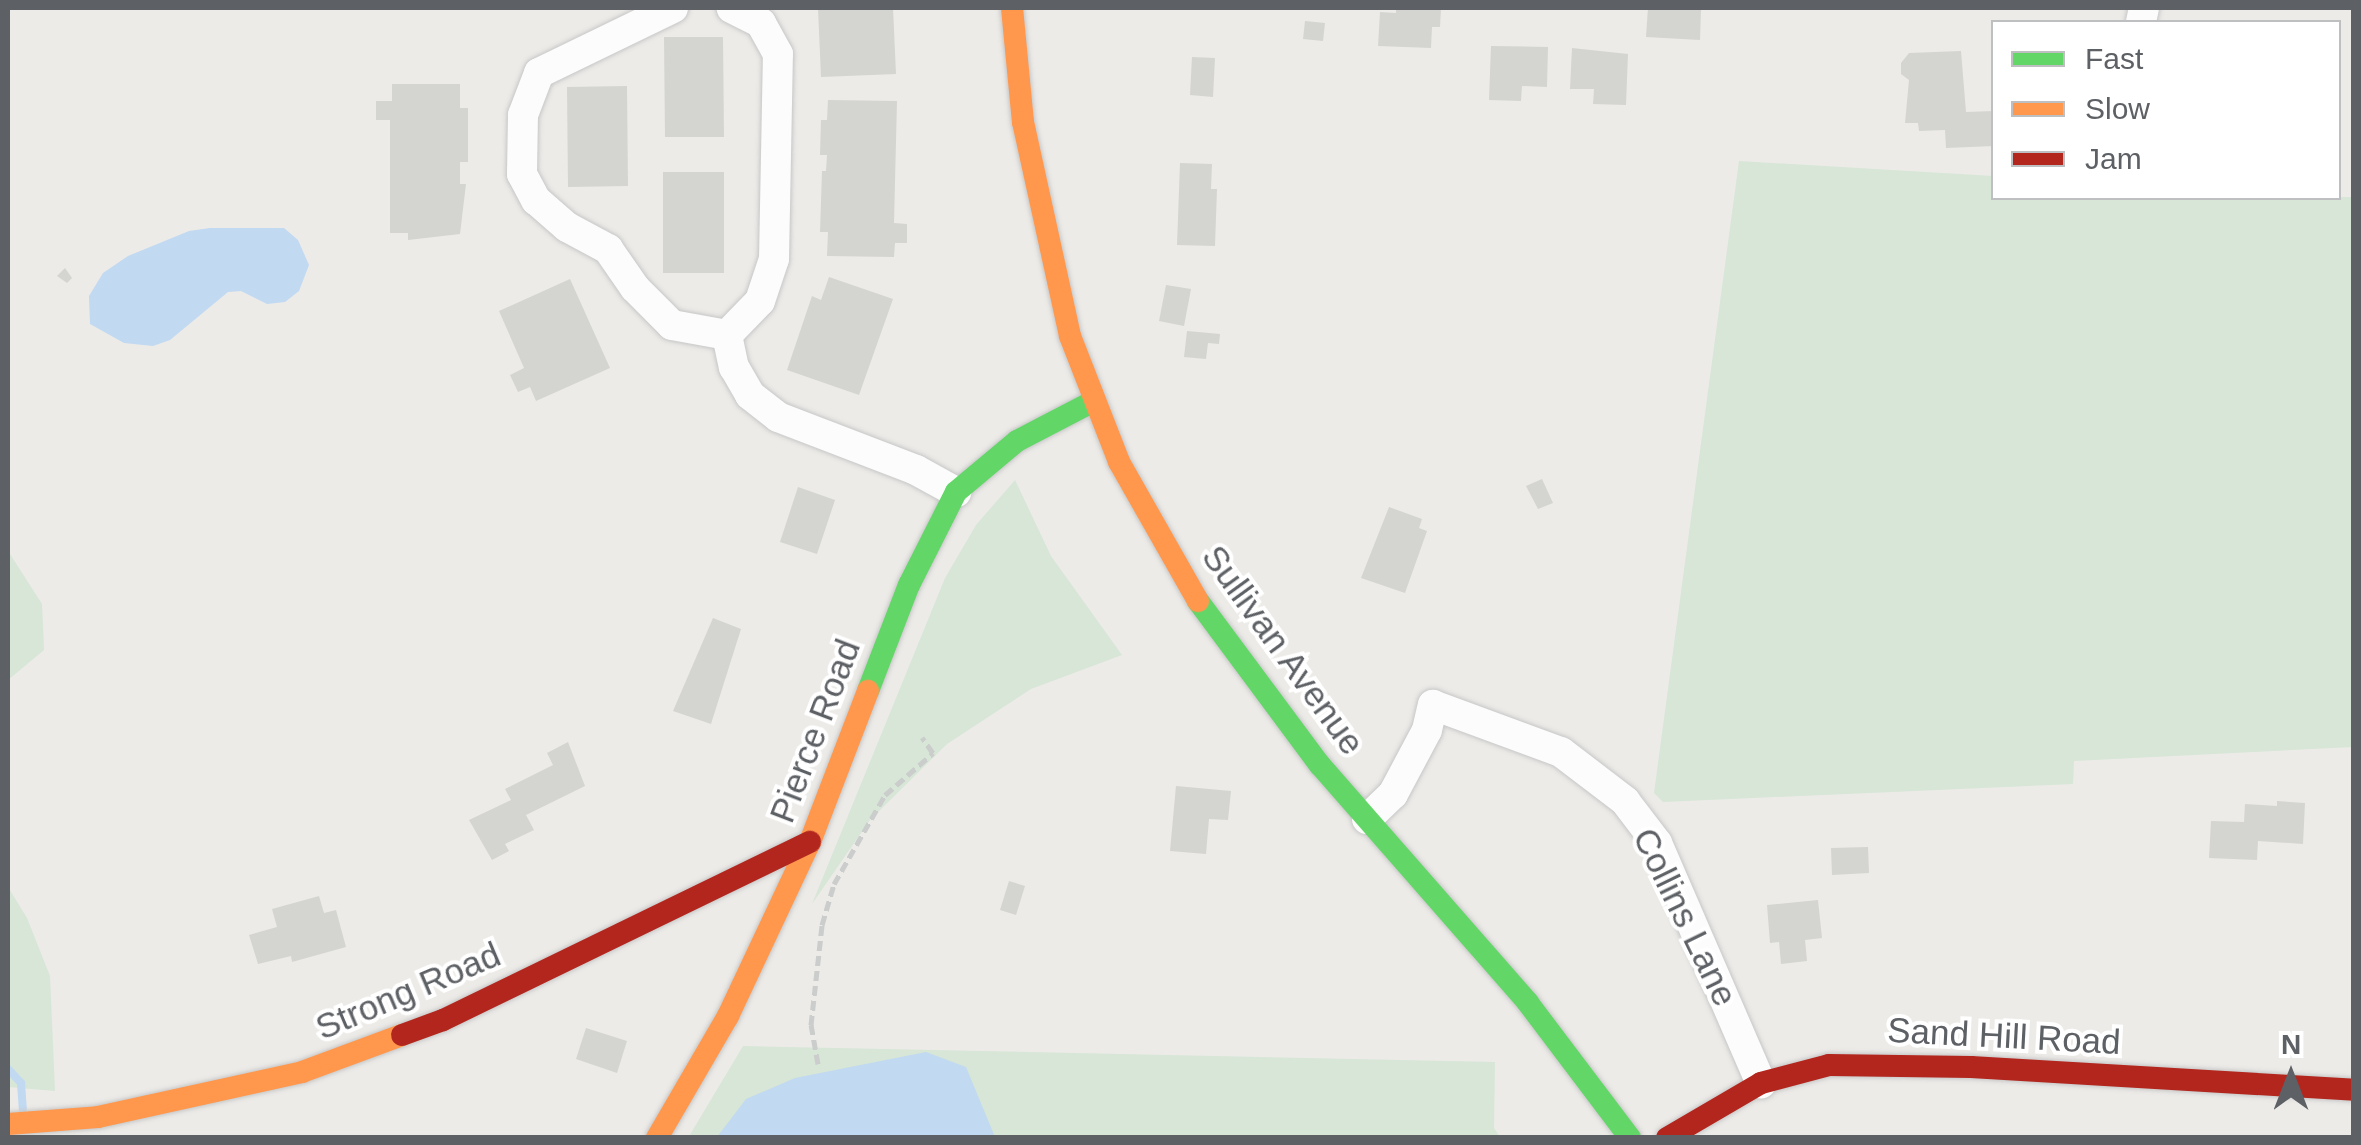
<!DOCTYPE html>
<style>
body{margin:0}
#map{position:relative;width:2361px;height:1145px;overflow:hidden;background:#ecebe8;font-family:Arial,sans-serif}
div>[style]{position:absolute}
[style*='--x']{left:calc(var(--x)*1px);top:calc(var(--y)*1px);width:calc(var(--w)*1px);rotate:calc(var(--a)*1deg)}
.green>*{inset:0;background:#d7e6d6}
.water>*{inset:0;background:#c1d9f1}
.stream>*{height:8px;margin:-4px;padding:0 4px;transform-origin:4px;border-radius:4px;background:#c1d9f1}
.building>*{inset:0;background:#d4d4d1}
.path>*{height:5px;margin-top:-2.5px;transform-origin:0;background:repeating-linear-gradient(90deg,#cacdcb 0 10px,transparent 0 15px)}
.roads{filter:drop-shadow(0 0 2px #c7c7c7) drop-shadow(0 0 2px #c7c7c7)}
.street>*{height:30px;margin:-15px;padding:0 15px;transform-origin:15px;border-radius:15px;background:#fcfcfc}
.fast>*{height:22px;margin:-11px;padding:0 11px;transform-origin:11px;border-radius:11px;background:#63d668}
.slow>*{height:22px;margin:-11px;padding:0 11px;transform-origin:11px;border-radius:11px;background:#ff974d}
.jam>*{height:22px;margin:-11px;padding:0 11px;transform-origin:11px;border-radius:11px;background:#b3261e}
span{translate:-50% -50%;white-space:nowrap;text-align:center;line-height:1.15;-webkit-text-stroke:8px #fff;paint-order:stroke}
.street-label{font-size:35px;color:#5d6064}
.frame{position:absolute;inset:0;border:10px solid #5d6064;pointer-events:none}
.legend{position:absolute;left:1991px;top:20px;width:350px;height:180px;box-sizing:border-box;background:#fff;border:2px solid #bebfc1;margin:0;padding:12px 18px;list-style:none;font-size:30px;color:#5d6064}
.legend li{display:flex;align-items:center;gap:20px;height:50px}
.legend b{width:50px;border:2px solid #bebfc1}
.north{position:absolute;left:2241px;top:1025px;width:100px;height:100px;-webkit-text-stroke:8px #fff;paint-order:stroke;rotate:0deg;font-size:28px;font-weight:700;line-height:40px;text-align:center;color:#5d6064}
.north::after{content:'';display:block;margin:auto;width:35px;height:45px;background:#5d6064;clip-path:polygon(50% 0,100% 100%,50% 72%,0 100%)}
</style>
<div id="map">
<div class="green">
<div style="clip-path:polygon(1739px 161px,1993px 176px,1994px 198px,2353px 197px,2353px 747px,2074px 761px,2073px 784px,1663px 802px,1654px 793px)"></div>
<div style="clip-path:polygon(8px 456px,10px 554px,42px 604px,44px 650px,8px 680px)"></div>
<div style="clip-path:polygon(1015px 480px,1051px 556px,1122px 655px,1031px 689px,947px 744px,870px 820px,812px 904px,945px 578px,976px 525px)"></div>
<div style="clip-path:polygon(8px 887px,27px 918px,50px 976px,55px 1091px,8px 1087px)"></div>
<div style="clip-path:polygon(743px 1046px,1495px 1062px,1494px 1128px,1500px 1137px,688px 1138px)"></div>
</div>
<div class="water">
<div style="clip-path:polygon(210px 228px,284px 228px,298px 240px,309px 265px,299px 291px,285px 302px,267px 304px,241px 291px,228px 292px,170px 340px,153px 346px,124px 343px,90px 324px,89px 296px,103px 273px,128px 256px,189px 231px)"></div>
<div style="clip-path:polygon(926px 1052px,966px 1067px,995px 1137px,717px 1137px,746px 1099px,795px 1078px)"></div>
</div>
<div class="stream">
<div style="--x:8;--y:1069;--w:19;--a:47"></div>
<div style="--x:21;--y:1083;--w:26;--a:86"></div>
</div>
<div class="building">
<div style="clip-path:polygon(818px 8px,893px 8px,896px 74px,821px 77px)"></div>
<div style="clip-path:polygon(1396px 8px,1441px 8px,1440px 27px,1432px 27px,1431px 48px,1378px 46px,1380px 12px,1396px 13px)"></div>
<div style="clip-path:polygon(1648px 8px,1701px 8px,1700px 40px,1646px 37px)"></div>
<div style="clip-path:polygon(1305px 21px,1325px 23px,1323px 41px,1303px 39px)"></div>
<div style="clip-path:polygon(664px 37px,723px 37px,724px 137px,665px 137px)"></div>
<div style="clip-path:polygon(1491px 46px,1548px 47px,1547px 87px,1522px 86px,1521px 101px,1489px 100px)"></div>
<div style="clip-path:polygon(1572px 48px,1628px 54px,1626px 105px,1593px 104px,1594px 89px,1570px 89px)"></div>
<div style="clip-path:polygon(1961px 51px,1966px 112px,1994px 111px,1994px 146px,1946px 148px,1945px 130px,1919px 131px,1918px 123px,1905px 123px,1909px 80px,1901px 74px,1901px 63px,1909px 53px)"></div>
<div style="clip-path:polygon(1192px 57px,1215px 58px,1213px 97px,1190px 95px)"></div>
<div style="clip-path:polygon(392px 84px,460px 84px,460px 108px,468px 108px,468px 162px,460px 162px,460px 184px,466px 184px,460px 234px,408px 240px,408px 233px,390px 233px,390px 120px,376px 120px,376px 101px,392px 101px)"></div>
<div style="clip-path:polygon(627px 86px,628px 186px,568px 187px,567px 87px)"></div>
<div style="clip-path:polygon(828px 100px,897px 101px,894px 223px,907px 224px,907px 243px,895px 243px,894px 257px,827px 256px,828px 232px,820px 232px,822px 171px,826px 171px,827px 155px,820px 155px,821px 120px,827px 120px)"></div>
<div style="clip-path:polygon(1180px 163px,1212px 164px,1211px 189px,1217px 189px,1215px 246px,1177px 245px)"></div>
<div style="clip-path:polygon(663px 172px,724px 172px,724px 273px,663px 273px)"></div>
<div style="clip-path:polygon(65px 268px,72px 278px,67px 283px,57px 276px)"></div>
<div style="clip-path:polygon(829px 277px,893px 299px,859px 395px,787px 370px,812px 296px,821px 300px)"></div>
<div style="clip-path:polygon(570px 279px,610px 368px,536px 401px,530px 387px,518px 392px,510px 375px,524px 368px,499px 311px)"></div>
<div style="clip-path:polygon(1166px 285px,1191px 289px,1184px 326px,1159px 321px)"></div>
<div style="clip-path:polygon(1187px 331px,1220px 334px,1219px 344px,1208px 343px,1206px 359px,1184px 357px)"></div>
<div style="clip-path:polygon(1542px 479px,1553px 503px,1538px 509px,1526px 486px)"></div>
<div style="clip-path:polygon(798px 487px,835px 500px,817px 554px,780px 542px)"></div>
<div style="clip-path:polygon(1389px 507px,1422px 519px,1419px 528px,1427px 531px,1405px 593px,1361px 578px)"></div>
<div style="clip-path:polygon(713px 618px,741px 629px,711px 724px,673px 711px)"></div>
<div style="clip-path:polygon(568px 742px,585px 786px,526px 815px,534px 830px,505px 844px,509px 851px,492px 860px,469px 820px,511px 800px,505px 789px,553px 765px,547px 753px)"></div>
<div style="clip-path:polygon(1176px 786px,1231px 791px,1228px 820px,1209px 819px,1206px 854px,1170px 851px)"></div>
<div style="clip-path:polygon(2277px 801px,2305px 803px,2303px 844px,2258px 841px,2257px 860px,2209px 858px,2211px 821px,2244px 822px,2245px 804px,2277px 806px)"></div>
<div style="clip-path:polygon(1868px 847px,1869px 873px,1832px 875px,1831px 848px)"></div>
<div style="clip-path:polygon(1009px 881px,1025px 886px,1016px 915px,1000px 910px)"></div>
<div style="clip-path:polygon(319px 896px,324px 913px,336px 910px,346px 947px,292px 962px,291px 956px,258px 964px,249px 935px,277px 927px,272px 909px)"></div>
<div style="clip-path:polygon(1818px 900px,1822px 938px,1805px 940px,1807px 961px,1781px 964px,1779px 942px,1770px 943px,1767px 905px)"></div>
<div style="clip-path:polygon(586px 1028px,627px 1041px,617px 1073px,576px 1059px)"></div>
</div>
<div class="path">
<div style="--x:818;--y:1064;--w:40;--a:-100"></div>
<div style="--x:811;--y:1025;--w:101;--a:-83.7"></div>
<div style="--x:822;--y:925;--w:43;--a:-73.7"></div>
<div style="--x:834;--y:884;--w:103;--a:-60.2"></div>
<div style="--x:885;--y:795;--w:64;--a:-41.2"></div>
<div style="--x:933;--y:753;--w:19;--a:-125"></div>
</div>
<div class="roads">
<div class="street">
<div style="--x:673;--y:8;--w:149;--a:154.1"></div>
<div style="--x:539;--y:73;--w:45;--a:110.9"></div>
<div style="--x:523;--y:115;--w:59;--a:91"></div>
<div style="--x:522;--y:174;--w:30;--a:62"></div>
<div style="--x:536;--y:200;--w:41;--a:41.1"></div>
<div style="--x:567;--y:227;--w:47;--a:28.2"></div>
<div style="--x:608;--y:249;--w:47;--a:55.3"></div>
<div style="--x:635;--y:288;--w:52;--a:45"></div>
<div style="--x:672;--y:325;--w:56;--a:10.3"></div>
<div style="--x:2141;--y:22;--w:14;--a:-78"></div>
<div style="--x:727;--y:335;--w:47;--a:-45.9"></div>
<div style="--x:760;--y:301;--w:44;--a:-71.6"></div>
<div style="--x:774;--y:259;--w:205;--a:-88.9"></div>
<div style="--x:778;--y:54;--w:35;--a:-119"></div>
<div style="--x:761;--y:23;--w:33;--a:-153"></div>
<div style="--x:727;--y:335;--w:33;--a:78"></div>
<div style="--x:734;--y:367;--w:32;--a:60"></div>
<div style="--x:750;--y:395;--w:36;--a:38"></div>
<div style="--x:778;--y:417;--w:148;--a:21"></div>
<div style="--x:916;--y:470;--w:46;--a:28.8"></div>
<div style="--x:1367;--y:819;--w:36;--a:-44"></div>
<div style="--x:1393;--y:794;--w:72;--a:-62"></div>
<div style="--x:1427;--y:730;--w:26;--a:-77"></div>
<div style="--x:1433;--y:705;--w:136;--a:20.2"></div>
<div style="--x:1561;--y:752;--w:81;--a:37.4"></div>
<div style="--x:1625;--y:801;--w:53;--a:52.7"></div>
<div style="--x:1657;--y:843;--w:262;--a:66.6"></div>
</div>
<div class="fast">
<div style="--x:1198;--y:601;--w:204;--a:53.4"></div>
<div style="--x:1320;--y:765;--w:316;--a:48.8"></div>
<div style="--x:1528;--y:1003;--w:169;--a:52.9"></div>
<div style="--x:868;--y:691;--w:114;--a:-68.9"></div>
<div style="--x:909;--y:585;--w:104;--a:-63.2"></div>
<div style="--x:956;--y:492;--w:80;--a:-39.9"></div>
<div style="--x:1017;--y:441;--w:85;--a:-27.5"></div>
</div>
<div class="slow">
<div style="--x:1012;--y:8;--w:115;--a:84.5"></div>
<div style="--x:1023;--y:122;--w:219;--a:77.6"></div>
<div style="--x:1070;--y:336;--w:135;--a:68.7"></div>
<div style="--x:1119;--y:462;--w:160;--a:60.4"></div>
<div style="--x:8;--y:1124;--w:90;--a:-4.4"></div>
<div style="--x:98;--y:1117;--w:209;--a:-12.4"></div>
<div style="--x:302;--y:1072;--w:107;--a:-20.3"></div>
<div style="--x:657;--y:1138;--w:141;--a:-59.8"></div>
<div style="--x:728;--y:1016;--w:192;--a:-64.8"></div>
<div style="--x:810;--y:842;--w:162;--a:-69"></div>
</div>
<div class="jam">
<div style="--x:402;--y:1035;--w:44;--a:-20.1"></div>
<div style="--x:443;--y:1020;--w:408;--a:-25.9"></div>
<div style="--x:1667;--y:1138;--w:109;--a:-30.3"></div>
<div style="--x:1761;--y:1083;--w:70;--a:-14.8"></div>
<div style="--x:1829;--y:1065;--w:142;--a:0.8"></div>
<div style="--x:1971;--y:1067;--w:384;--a:3.4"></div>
</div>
</div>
<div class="street-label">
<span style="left:1283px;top:650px;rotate:54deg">Sullivan Avenue</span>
<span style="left:815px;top:731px;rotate:-69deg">Pierce Road</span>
<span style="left:1685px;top:917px;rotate:64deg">Collins Lane</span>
<span style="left:408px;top:991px;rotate:-23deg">Strong Road</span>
<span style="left:2004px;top:1036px;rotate:3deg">Sand Hill Road</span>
</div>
<div class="frame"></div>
<ul class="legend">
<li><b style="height:12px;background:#63d668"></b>Fast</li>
<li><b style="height:12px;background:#ff974d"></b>Slow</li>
<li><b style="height:12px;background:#b3261e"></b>Jam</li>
</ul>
<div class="north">N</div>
</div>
